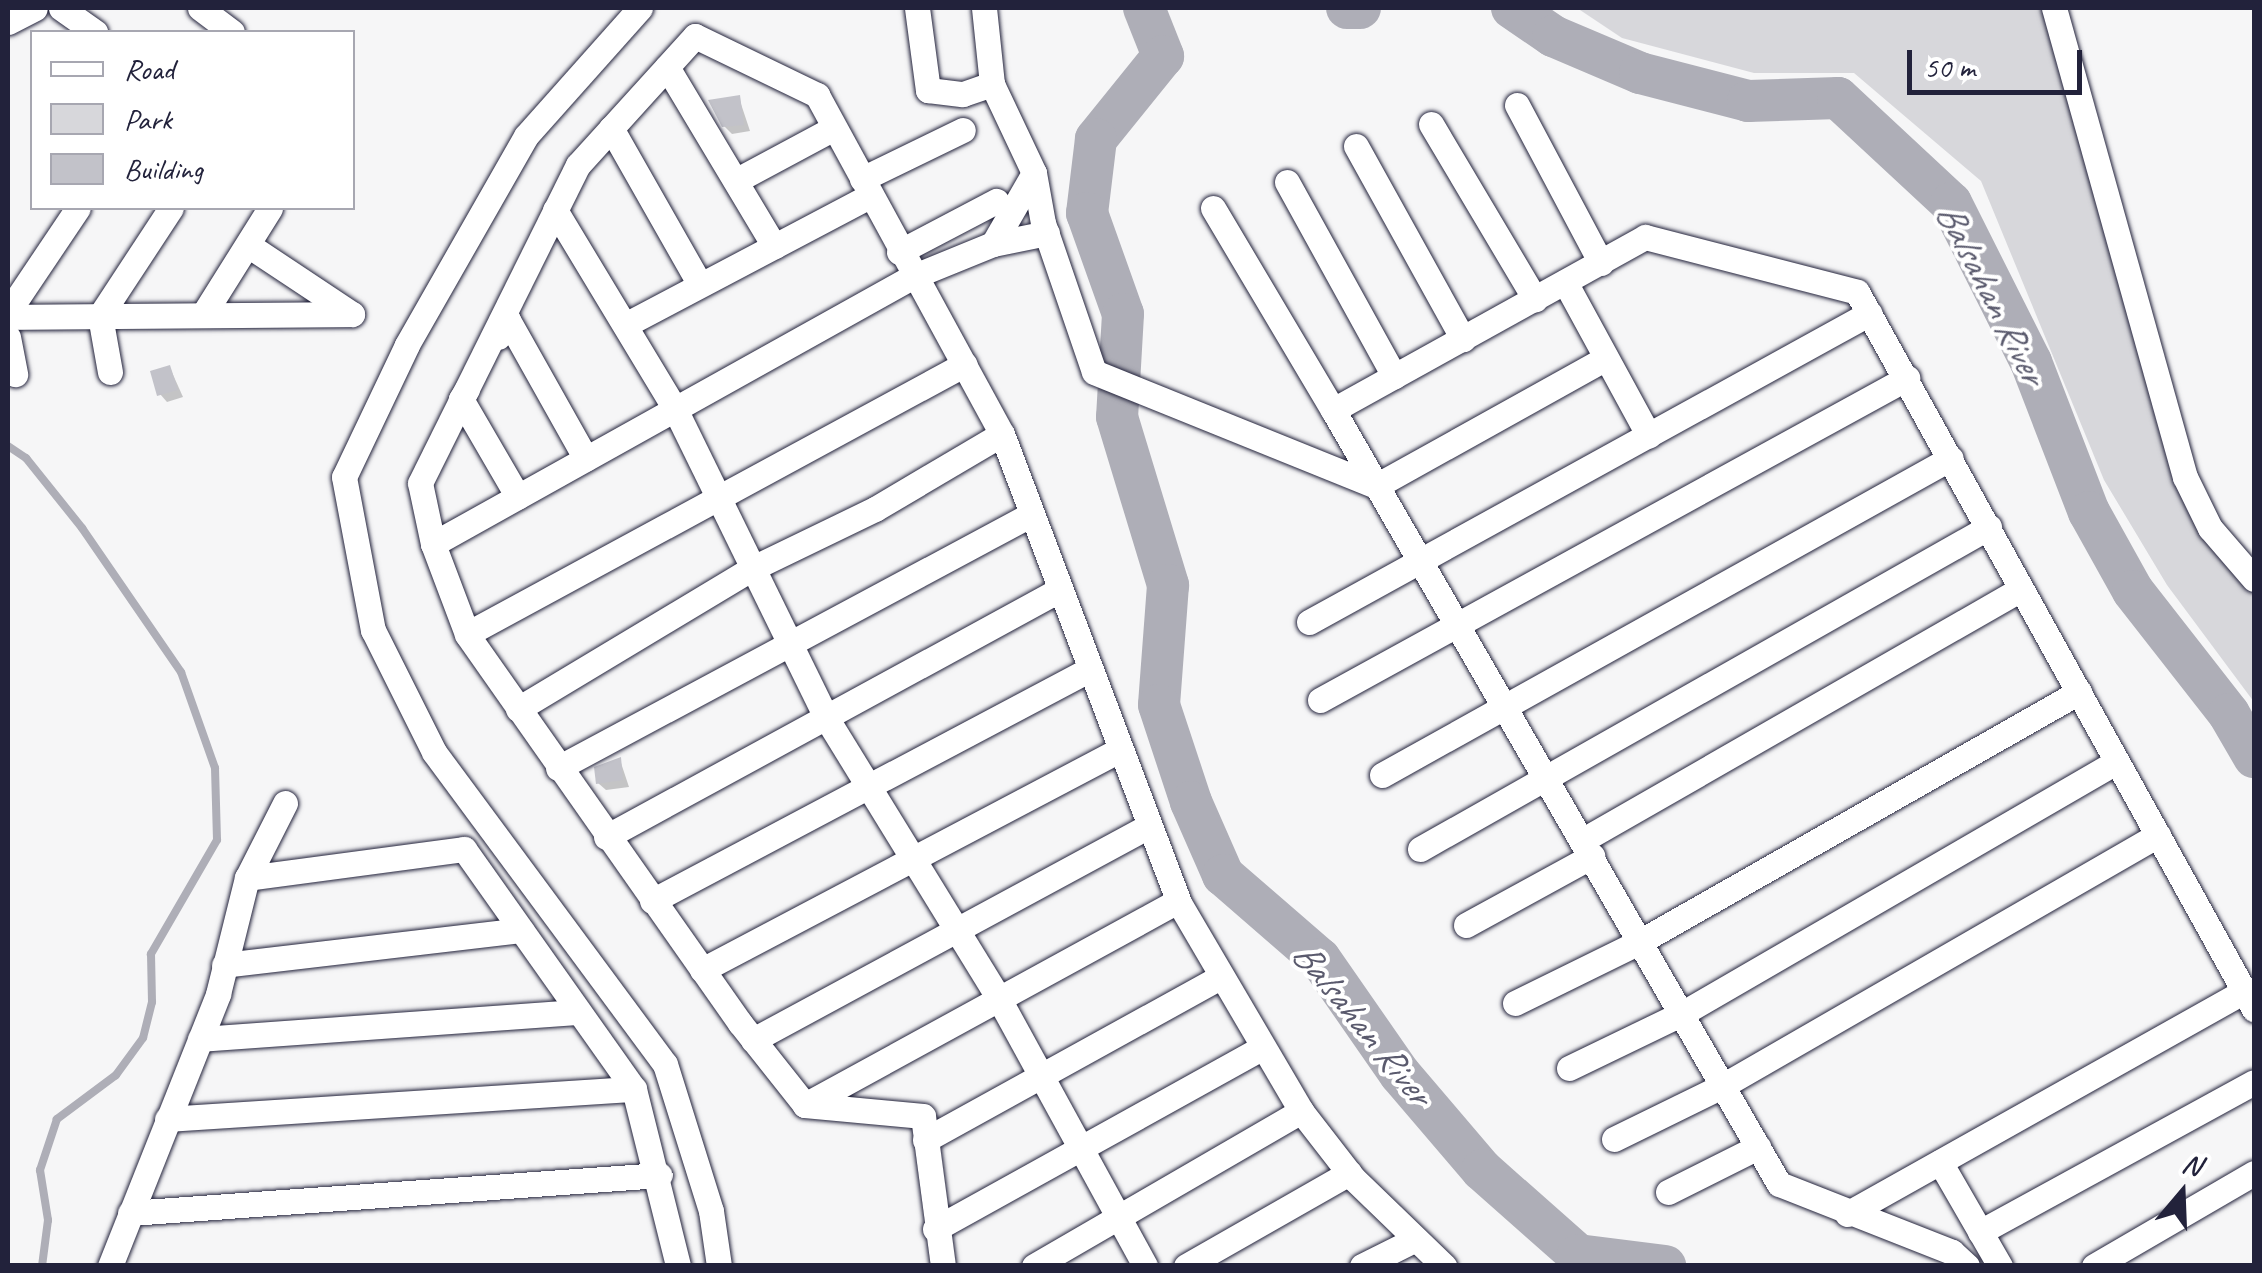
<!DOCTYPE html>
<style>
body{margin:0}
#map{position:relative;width:2262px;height:1273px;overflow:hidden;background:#f6f6f7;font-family:Caveat,sans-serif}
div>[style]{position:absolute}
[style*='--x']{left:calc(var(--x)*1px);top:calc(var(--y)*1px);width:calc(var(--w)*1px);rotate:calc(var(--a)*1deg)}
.green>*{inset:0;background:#d7d7db}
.shadow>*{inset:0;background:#0003}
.stream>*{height:8px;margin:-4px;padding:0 4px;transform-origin:4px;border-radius:4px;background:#aeaeb7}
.river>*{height:42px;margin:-21px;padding:0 21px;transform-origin:21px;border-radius:21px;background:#aeaeb7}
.building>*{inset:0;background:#c2c2c9}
.roads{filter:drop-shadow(0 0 2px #22223b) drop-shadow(0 0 2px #22223b)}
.minor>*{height:25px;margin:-12.5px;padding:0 12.5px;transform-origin:12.5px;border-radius:12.5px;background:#fff}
span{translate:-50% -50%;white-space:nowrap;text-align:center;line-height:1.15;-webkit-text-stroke:8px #fff;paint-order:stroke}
.water-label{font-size:38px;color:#5a5a6d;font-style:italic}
.frame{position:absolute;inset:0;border:10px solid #22223b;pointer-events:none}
.legend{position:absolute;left:30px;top:30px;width:325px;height:180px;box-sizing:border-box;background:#fff;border:2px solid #a7a7b1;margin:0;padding:12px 18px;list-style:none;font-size:30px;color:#22223b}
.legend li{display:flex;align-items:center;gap:20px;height:50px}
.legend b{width:50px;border:2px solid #a7a7b1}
.north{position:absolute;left:2132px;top:1143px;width:100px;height:100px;-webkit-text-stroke:8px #fff;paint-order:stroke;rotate:19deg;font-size:28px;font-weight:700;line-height:40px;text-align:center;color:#22223b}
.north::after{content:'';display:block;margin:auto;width:35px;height:45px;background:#22223b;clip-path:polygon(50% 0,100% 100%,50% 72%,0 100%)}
.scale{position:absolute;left:1907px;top:50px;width:175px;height:45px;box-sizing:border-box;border:5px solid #22223b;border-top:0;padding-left:12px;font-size:30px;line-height:35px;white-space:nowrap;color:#22223b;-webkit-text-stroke:8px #fff;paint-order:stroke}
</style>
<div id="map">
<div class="green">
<div style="clip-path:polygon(1577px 8px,2056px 8px,2194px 497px,2254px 580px,2254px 702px,2167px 585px,2104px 480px,1981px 181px,1854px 73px,1754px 73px,1622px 38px)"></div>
</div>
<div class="shadow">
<div style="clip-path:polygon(739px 98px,750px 131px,732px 134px,724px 126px)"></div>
<div style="clip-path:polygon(170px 368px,183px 397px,167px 402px,160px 394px)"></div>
<div style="clip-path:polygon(620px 760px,629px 787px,606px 790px,598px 783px)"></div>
</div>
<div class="stream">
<div style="--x:8;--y:446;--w:22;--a:34"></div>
<div style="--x:26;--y:458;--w:90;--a:51.3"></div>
<div style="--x:82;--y:528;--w:175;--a:55.5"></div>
<div style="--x:181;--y:672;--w:102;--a:70.5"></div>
<div style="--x:215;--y:768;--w:72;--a:88.4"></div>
<div style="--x:217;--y:840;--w:132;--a:120.1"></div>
<div style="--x:151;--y:954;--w:48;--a:88.8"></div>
<div style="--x:152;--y:1002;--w:37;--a:104"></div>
<div style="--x:143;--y:1038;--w:46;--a:126.1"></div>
<div style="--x:116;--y:1075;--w:74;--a:143.3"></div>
<div style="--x:57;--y:1119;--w:54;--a:108.4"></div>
<div style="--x:40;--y:1170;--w:51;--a:80.9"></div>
<div style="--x:48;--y:1220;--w:46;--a:97.4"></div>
</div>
<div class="river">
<div style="--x:1144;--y:8;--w:52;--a:68.4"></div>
<div style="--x:1163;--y:56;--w:107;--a:128.9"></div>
<div style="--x:1096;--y:139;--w:75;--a:96.9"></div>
<div style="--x:1087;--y:213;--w:107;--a:70.4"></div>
<div style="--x:1123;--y:314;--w:103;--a:93.3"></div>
<div style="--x:1117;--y:417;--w:176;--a:73.1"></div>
<div style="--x:1168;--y:585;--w:120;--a:94.3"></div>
<div style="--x:1159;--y:705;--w:102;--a:71.7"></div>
<div style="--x:1191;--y:802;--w:80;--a:66.3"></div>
<div style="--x:1223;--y:875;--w:128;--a:40.9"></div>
<div style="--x:1320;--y:959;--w:140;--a:55.2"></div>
<div style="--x:1400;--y:1074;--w:126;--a:49.5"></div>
<div style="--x:1482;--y:1170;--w:128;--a:41.5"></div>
<div style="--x:1578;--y:1255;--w:88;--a:7.2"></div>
<div style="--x:1347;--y:8;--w:13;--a:0"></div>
<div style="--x:1512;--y:8;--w:50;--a:34.3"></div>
<div style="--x:1553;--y:36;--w:95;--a:23"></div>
<div style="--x:1640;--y:73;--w:112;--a:14.5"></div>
<div style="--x:1748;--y:101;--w:90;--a:-1.9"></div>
<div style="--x:1838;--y:98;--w:154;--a:42.9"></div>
<div style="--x:1951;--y:203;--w:178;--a:63.3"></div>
<div style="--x:2031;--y:362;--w:161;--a:68.9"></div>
<div style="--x:2089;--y:512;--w:90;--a:60.9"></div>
<div style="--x:2133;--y:591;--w:156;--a:52"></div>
<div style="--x:2229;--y:714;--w:50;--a:59.8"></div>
</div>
<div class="building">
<div style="clip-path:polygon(740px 95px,744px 125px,722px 127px,708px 100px)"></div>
<div style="clip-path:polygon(170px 365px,178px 390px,157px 396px,150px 371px)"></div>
<div style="clip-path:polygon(621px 757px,623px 780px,596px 784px,594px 767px)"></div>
</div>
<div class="roads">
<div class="minor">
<div style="--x:61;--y:8;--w:42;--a:35.2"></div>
<div style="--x:200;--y:8;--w:40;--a:37"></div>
<div style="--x:640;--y:8;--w:171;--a:131.7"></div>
<div style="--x:526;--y:136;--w:241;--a:119.7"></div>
<div style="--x:407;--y:345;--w:146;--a:115.5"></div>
<div style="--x:344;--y:477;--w:156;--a:79.3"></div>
<div style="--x:373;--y:630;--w:136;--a:63.4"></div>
<div style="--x:434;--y:752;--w:388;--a:53.5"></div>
<div style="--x:665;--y:1064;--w:154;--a:72.6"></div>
<div style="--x:711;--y:1211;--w:56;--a:81.7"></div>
<div style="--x:917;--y:8;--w:83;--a:82.4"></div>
<div style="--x:928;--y:90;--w:35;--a:7"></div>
<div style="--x:963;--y:94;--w:31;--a:-19"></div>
<div style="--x:984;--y:8;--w:76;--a:84"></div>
<div style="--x:992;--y:84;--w:98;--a:64.7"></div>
<div style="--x:1034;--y:173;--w:51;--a:79.8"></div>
<div style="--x:1043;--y:223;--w:157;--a:71.1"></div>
<div style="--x:1094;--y:372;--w:304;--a:22"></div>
<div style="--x:2054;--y:8;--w:487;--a:74.4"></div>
<div style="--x:2185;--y:477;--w:57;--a:63.9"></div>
<div style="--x:2210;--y:528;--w:67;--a:49.2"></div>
<div style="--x:8;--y:22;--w:30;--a:-27"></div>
<div style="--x:667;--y:67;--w:209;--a:59.1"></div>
<div style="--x:1517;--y:105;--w:179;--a:62"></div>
<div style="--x:1431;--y:124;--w:204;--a:59.3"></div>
<div style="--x:611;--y:128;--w:178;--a:60.4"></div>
<div style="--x:1356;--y:146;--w:221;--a:61"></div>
<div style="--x:862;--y:179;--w:112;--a:-25.9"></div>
<div style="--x:737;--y:180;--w:110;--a:-28.2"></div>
<div style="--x:1287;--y:182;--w:222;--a:61.1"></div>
<div style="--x:1213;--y:208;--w:235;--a:59.3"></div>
<div style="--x:555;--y:210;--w:232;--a:58.9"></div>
<div style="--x:675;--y:409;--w:345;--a:63.9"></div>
<div style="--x:827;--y:719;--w:329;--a:58.4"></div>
<div style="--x:999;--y:999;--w:304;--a:61.3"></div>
<div style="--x:993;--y:244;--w:82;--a:-60"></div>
<div style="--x:248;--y:245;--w:125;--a:33.6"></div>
<div style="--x:899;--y:252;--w:110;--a:-27.7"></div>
<div style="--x:1565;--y:282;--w:175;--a:61.4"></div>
<div style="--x:8;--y:312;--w:125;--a:-56.1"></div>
<div style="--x:203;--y:315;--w:126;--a:-57.9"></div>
<div style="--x:8;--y:317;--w:344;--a:-0.5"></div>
<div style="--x:625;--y:325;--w:277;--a:-27.8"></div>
<div style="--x:8;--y:337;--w:38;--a:79"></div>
<div style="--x:498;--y:337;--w:20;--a:-60"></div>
<div style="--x:508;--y:320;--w:159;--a:60.7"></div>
<div style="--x:110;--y:372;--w:57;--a:-100.1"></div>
<div style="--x:100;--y:316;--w:129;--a:-56.7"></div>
<div style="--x:467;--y:389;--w:12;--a:121"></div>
<div style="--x:461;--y:399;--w:113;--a:59.8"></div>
<div style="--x:1376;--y:486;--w:263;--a:-29.1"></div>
<div style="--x:433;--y:544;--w:548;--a:-29.14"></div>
<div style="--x:912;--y:277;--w:87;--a:-22.2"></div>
<div style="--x:993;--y:244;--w:55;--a:-11.5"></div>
<div style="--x:1309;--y:622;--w:640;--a:-28.85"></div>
<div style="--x:467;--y:634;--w:566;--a:-28.47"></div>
<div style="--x:1320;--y:700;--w:670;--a:-28.75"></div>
<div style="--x:518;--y:709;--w:274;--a:-31"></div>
<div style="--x:753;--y:568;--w:136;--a:-25.8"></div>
<div style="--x:875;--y:509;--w:147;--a:-30.6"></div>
<div style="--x:558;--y:768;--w:536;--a:-28.19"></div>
<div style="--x:1382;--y:775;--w:651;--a:-29.12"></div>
<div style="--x:606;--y:837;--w:516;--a:-28.6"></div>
<div style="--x:1583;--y:840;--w:505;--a:-29.82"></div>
<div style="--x:1420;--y:849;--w:654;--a:-29.51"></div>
<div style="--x:247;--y:878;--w:219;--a:-7.6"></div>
<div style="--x:464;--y:849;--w:294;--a:54.7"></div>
<div style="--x:634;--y:1089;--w:182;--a:76"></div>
<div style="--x:652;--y:901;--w:494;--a:-27.9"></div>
<div style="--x:1466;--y:925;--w:144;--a:-28.7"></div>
<div style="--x:224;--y:965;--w:299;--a:-6.7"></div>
<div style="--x:702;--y:970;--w:472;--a:-27.8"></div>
<div style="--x:1515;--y:1003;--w:140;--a:-26.2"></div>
<div style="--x:1641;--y:941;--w:504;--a:-29.62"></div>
<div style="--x:200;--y:1039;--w:379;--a:-4.1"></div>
<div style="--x:753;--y:1040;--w:450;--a:-28.4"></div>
<div style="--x:1569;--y:1068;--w:127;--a:-25.8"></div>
<div style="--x:1683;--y:1013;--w:498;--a:-30.1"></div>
<div style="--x:805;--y:1105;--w:425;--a:-28.7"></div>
<div style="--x:167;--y:1119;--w:468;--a:-3.7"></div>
<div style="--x:1614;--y:1139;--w:123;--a:-26.1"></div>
<div style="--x:1724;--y:1085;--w:501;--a:-29.94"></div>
<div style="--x:925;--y:1140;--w:337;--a:-28.9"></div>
<div style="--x:1940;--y:1162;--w:120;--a:60"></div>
<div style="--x:1668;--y:1192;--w:101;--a:-26.6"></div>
<div style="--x:130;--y:1213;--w:531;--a:-4.1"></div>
<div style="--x:1847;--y:1214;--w:455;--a:-29.3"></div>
<div style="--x:935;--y:1229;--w:373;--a:-29"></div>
<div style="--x:1980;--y:1232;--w:312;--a:-28.7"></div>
<div style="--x:110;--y:1266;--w:293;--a:-68.3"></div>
<div style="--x:218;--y:994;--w:120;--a:-76"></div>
<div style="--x:247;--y:878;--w:84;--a:-63.1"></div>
<div style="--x:943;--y:1266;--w:151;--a:-97.6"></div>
<div style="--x:923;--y:1116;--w:119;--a:-174.7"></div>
<div style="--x:805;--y:1105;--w:105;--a:-128.4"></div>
<div style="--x:740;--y:1023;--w:475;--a:-125.1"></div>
<div style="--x:467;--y:634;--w:96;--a:-110.7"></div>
<div style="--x:433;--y:544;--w:62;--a:-102"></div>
<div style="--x:420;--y:483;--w:355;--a:-63.6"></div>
<div style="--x:578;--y:165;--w:174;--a:-47.8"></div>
<div style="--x:695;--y:36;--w:136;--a:25.8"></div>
<div style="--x:817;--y:95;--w:386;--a:61.4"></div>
<div style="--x:1002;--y:434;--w:499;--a:69.3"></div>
<div style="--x:1178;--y:901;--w:243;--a:59.6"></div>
<div style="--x:1301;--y:1111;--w:85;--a:52.2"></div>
<div style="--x:1353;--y:1178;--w:127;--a:44"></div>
<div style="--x:1034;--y:1266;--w:309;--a:-30.1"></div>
<div style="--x:1186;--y:1266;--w:188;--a:-29.7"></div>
<div style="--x:1362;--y:1266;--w:60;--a:-26.6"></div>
<div style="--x:1967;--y:1266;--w:21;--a:-137"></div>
<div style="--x:1952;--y:1252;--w:186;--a:-158.5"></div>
<div style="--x:1779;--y:1184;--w:893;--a:-119.95"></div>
<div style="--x:1333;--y:410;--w:357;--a:-29"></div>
<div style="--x:1645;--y:237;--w:219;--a:14.5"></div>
<div style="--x:1857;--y:292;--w:820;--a:61.03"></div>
<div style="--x:2094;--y:1266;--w:185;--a:-30.2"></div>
</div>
</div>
<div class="water-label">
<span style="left:1991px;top:293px;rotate:63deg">Balsahan River</span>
<span style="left:1362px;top:1023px;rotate:51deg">Balsahan River</span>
</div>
<div class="frame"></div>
<ul class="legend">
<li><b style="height:12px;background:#fff"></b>Road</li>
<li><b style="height:28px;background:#d7d7db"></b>Park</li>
<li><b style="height:28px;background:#c2c2c9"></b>Building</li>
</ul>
<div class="north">N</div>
<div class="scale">50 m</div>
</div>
